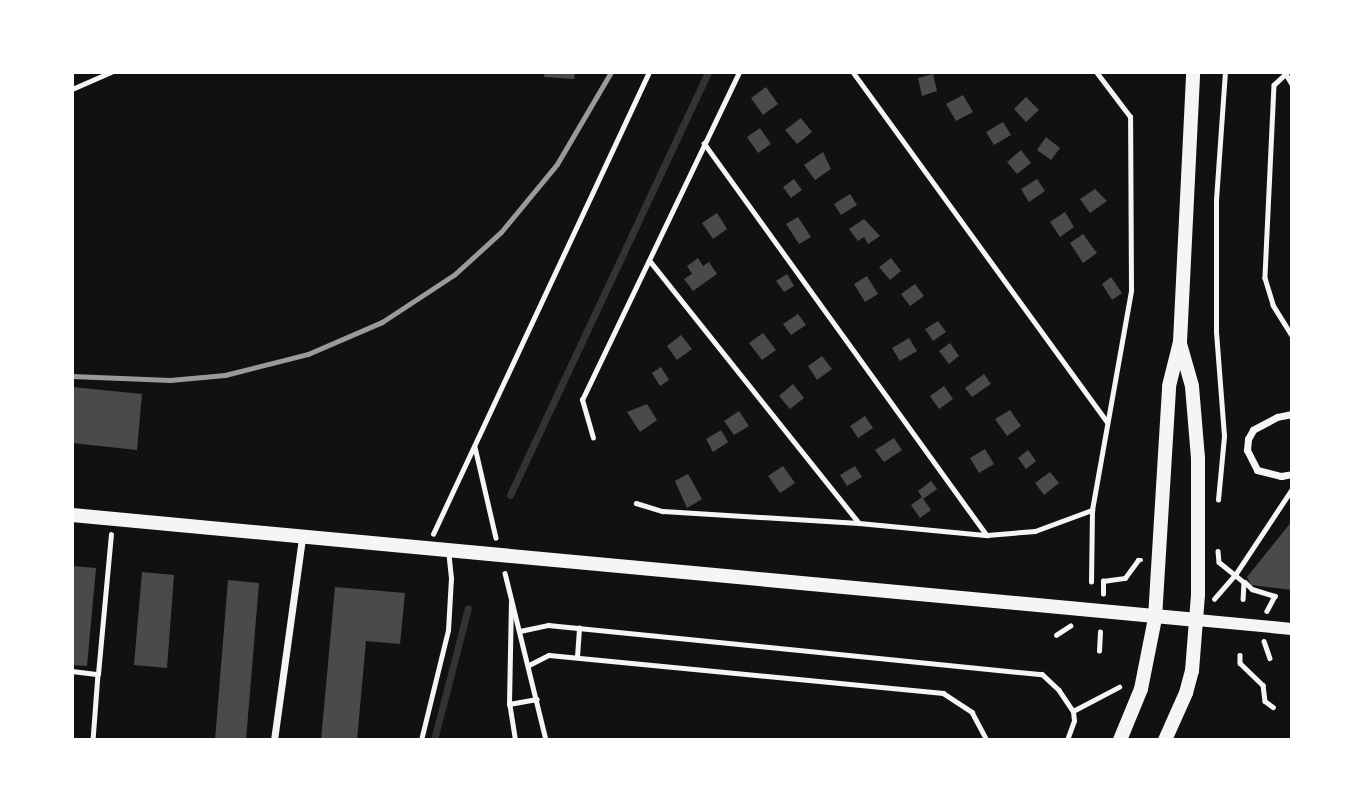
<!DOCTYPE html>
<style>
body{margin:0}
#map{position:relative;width:1364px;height:812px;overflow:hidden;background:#111;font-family:"Sofia Sans Condensed",sans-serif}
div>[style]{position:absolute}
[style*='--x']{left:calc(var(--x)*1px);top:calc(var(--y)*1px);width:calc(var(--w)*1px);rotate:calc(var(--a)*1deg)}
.stream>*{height:7px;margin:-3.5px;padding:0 3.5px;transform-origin:3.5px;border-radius:3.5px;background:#333}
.building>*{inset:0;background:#4a4a4a}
.path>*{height:4.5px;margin:-2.25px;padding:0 2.25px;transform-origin:2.25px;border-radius:2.25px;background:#f5f5f5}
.service>*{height:5px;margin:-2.5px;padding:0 2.5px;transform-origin:2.5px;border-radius:2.5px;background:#f5f5f5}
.minor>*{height:7px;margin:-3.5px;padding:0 3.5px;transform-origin:3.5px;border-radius:3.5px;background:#f5f5f5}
.tertiary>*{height:12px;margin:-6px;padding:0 6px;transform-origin:6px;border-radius:6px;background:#f5f5f5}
.secondary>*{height:14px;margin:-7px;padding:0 7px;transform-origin:7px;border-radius:7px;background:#f5f5f5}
.rail>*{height:5px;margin:-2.5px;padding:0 2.5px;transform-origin:2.5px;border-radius:2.5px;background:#9a9a9a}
span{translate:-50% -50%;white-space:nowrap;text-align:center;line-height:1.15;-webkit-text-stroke:7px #fff;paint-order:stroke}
.frame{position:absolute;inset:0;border:74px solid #fff;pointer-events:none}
</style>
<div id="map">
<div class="stream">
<div style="--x:510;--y:495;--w:467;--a:-64.9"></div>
<div style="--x:434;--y:740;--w:136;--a:-75.6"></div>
</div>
<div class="building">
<div style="clip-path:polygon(545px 72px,575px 72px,574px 79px,544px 77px)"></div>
<div style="clip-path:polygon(933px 74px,937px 91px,922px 96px,918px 78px)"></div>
<div style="clip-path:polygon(766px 87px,778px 104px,763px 115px,751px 98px)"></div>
<div style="clip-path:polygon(963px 95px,973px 112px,956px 121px,946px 104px)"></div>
<div style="clip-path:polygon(1026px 97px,1039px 110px,1026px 122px,1014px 109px)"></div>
<div style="clip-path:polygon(801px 118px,812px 132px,797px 144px,785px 130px)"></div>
<div style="clip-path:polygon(1003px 122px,1011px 135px,994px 145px,986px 132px)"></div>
<div style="clip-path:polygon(760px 128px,771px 144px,758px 153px,747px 137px)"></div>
<div style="clip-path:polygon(1046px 137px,1060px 148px,1051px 160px,1037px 150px)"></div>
<div style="clip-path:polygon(1021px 150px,1031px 163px,1017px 174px,1007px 162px)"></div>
<div style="clip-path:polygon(823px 152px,831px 169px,815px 180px,804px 165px)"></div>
<div style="clip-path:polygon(794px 179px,802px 190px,791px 198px,783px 187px)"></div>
<div style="clip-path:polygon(1037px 179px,1045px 191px,1029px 202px,1021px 189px)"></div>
<div style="clip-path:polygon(1095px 189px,1107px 201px,1090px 213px,1080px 199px)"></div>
<div style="clip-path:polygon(850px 194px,857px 205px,841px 215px,834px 204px)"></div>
<div style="clip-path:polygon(1065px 212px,1074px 227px,1060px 237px,1050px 222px)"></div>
<div style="clip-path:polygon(717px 213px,727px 229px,713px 239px,702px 223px)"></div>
<div style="clip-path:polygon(798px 217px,811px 237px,799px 244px,786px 224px)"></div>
<div style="clip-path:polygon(864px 219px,880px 236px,868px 244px,864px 237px,858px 241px,849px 229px)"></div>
<div style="clip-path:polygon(1083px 234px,1097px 253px,1083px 263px,1070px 243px)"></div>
<div style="clip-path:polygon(698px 258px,703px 266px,709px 262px,717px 274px,693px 291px,684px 279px,692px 274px,687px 266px)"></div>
<div style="clip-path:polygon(891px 258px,901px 271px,890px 280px,879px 267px)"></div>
<div style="clip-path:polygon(787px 274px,794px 286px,784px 292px,776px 281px)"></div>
<div style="clip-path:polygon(867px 276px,878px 294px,865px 302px,854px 284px)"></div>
<div style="clip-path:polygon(1111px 277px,1122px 293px,1112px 300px,1102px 284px)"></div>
<div style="clip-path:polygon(915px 284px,924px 296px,910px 306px,901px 294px)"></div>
<div style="clip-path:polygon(798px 314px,806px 325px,791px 335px,783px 324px)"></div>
<div style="clip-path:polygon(938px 321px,946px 332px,933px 341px,925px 329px)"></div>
<div style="clip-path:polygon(763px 333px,776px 350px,762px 360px,749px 343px)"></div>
<div style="clip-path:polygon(681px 335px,692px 349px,677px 360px,667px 346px)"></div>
<div style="clip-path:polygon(909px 338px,917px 351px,900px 361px,892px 348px)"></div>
<div style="clip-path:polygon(950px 343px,959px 356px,949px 364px,939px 351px)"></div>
<div style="clip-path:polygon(822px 356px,832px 369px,817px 380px,808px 366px)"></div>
<div style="clip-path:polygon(661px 367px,669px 380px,660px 386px,652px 373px)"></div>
<div style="clip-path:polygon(984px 374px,991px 384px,972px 397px,965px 388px)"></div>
<div style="clip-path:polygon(793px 384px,804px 398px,790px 409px,779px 396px)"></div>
<div style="clip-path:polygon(944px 386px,953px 399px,939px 409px,930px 396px)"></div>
<div style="clip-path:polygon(72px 387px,142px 394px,137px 450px,72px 443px)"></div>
<div style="clip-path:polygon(647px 404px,657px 420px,640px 432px,627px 412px)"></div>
<div style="clip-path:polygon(1010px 410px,1021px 426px,1007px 436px,995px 419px)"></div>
<div style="clip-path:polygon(739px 411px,749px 426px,734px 435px,724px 421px)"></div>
<div style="clip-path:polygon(865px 416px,873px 428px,858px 438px,850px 426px)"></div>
<div style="clip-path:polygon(721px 430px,728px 442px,713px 452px,706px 439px)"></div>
<div style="clip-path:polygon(894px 438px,902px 450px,884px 462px,875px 450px)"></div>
<div style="clip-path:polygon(985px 449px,994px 464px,979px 473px,970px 458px)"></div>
<div style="clip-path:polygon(1028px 450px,1036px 461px,1026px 469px,1018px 458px)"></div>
<div style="clip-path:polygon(783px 466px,795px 483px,780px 493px,768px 476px)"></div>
<div style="clip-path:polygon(855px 466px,862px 477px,847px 486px,840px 475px)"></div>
<div style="clip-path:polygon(1050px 472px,1059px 483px,1044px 495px,1035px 483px)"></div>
<div style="clip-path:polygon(688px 474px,702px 499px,687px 508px,675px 481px)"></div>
<div style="clip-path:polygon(931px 481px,937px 489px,923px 499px,918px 491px)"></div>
<div style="clip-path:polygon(922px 497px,931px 510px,920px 518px,911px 505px)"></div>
<div style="clip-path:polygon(1292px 521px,1292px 590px,1251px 585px,1247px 577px)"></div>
<div style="clip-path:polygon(72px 566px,96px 568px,87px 666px,72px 665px)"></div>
<div style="clip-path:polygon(142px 572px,174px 575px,167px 668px,134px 665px)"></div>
<div style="clip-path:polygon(228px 580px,259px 583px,246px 740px,215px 740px)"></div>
<div style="clip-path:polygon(335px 587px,405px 593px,400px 644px,366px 641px,357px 740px,321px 740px)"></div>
</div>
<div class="path">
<div style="--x:853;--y:72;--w:432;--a:54"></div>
<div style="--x:1288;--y:72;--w:3;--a:135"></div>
<div style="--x:1286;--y:74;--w:12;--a:59"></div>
<div style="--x:1286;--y:74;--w:16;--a:137"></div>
<div style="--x:1274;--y:85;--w:193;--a:92.7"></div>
<div style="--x:1265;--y:278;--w:28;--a:73"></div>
<div style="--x:1273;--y:305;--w:36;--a:58"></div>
<div style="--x:704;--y:143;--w:483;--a:54.2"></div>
<div style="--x:650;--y:261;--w:335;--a:51.4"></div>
<div style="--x:593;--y:438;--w:40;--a:-106"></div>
<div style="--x:582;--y:400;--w:364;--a:-64.4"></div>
<div style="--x:475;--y:447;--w:93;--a:77"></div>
<div style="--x:1218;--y:500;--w:64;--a:-84.6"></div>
<div style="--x:1224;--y:436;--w:104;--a:-94.4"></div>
<div style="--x:1216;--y:332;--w:132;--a:-90"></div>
<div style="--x:1216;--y:200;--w:128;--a:-86"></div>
<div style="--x:636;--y:503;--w:28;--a:17"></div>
<div style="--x:663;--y:511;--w:196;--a:3.5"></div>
<div style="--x:859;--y:523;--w:129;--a:5.4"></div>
<div style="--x:987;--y:535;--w:48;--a:-4.8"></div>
<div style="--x:1035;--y:531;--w:61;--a:-20.2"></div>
<div style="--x:433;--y:534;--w:510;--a:-64.94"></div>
<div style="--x:1218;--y:551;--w:11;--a:85"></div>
<div style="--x:1219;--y:562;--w:32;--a:39"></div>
<div style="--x:1244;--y:582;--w:17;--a:93"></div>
<div style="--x:505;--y:573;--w:172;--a:76.2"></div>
<div style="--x:1091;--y:582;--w:72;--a:-89.2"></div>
<div style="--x:1092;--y:510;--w:223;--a:-79.9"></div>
<div style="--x:1131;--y:290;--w:173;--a:-90.3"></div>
<div style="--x:1130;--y:117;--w:56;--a:-127.1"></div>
<div style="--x:1245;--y:582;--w:10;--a:45"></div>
<div style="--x:1252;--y:589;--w:24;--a:17"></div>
<div style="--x:1275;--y:596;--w:17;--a:118"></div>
<div style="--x:1103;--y:594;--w:13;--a:-90"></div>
<div style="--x:1103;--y:581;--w:22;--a:-8"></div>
<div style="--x:1125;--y:578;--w:22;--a:-54"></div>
<div style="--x:1138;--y:560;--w:3;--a:0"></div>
<div style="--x:1214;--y:599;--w:32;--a:-49"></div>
<div style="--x:1235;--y:575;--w:103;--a:-56.5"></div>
<div style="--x:520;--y:631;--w:29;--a:-12"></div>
<div style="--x:548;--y:625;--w:496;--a:5.7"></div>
<div style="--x:1042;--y:674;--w:23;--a:43"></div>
<div style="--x:1059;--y:690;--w:25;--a:56"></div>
<div style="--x:1056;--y:635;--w:17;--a:-33"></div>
<div style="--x:1264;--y:641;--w:18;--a:71"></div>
<div style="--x:1099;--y:651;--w:19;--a:-87"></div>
<div style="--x:1240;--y:655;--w:8;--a:90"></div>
<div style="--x:1240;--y:663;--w:32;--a:44"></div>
<div style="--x:1263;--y:685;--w:16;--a:83"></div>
<div style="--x:1265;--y:701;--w:10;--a:37"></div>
<div style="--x:577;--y:657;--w:29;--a:-86"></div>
<div style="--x:529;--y:665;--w:22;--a:-27"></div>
<div style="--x:549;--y:655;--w:396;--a:5.5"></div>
<div style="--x:943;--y:693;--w:35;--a:33"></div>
<div style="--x:972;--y:712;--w:32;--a:62"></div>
<div style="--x:72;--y:671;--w:26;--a:7"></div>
<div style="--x:98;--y:674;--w:66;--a:94.3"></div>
<div style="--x:98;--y:674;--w:140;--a:-84.7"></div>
<div style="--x:509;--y:704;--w:101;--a:-88.9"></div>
<div style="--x:515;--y:740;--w:36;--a:-99"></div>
<div style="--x:509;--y:704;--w:28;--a:-10"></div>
<div style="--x:1067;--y:740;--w:20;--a:-70"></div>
<div style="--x:1074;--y:721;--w:10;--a:-96"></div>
<div style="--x:1073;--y:711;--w:52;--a:-27.6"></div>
</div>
<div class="service">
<div style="--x:72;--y:89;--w:43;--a:-23.6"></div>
<div style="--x:421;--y:740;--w:113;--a:-76.2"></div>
<div style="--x:448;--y:630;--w:52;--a:-86.7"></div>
<div style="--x:451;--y:578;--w:27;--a:-96"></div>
</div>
<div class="minor">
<div style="--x:1292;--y:414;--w:15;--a:169"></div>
<div style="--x:1277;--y:417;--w:27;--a:152"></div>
<div style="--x:1253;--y:430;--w:10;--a:119"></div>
<div style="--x:1248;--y:439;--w:11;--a:95"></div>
<div style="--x:1247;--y:450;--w:22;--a:63"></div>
<div style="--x:1257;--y:470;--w:25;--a:14"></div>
<div style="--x:1281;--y:476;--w:11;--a:-10"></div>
<div style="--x:274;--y:740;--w:205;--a:-82.1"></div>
</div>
<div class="tertiary">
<div style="--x:1197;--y:620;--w:95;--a:5.4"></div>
</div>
<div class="secondary">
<div style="--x:72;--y:515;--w:1130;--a:5.33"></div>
<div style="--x:1120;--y:740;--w:55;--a:-67.6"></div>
<div style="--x:1141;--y:689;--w:72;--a:-78.8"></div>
<div style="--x:1155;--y:618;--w:232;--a:-86.5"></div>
<div style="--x:1169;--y:386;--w:45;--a:-76"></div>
<div style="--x:1180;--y:342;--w:270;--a:-87.2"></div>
<div style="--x:1165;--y:740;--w:51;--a:-65.9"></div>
<div style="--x:1186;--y:693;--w:23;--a:-75"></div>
<div style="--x:1192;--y:671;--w:76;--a:-85.5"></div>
<div style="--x:1198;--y:595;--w:137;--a:-90"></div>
<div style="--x:1198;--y:458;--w:72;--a:-94.8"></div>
<div style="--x:1192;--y:386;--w:44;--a:-105.9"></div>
</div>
<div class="rail">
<div style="--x:72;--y:376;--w:98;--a:2.3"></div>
<div style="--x:170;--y:380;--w:55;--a:-5.2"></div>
<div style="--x:225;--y:375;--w:86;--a:-14.2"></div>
<div style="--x:308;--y:354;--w:81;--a:-23.4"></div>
<div style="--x:382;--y:322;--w:87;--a:-33.3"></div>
<div style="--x:455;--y:274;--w:62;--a:-42.4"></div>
<div style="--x:501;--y:232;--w:88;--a:-50.5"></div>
<div style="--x:557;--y:164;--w:107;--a:-59.6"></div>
</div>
<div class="frame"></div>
</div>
